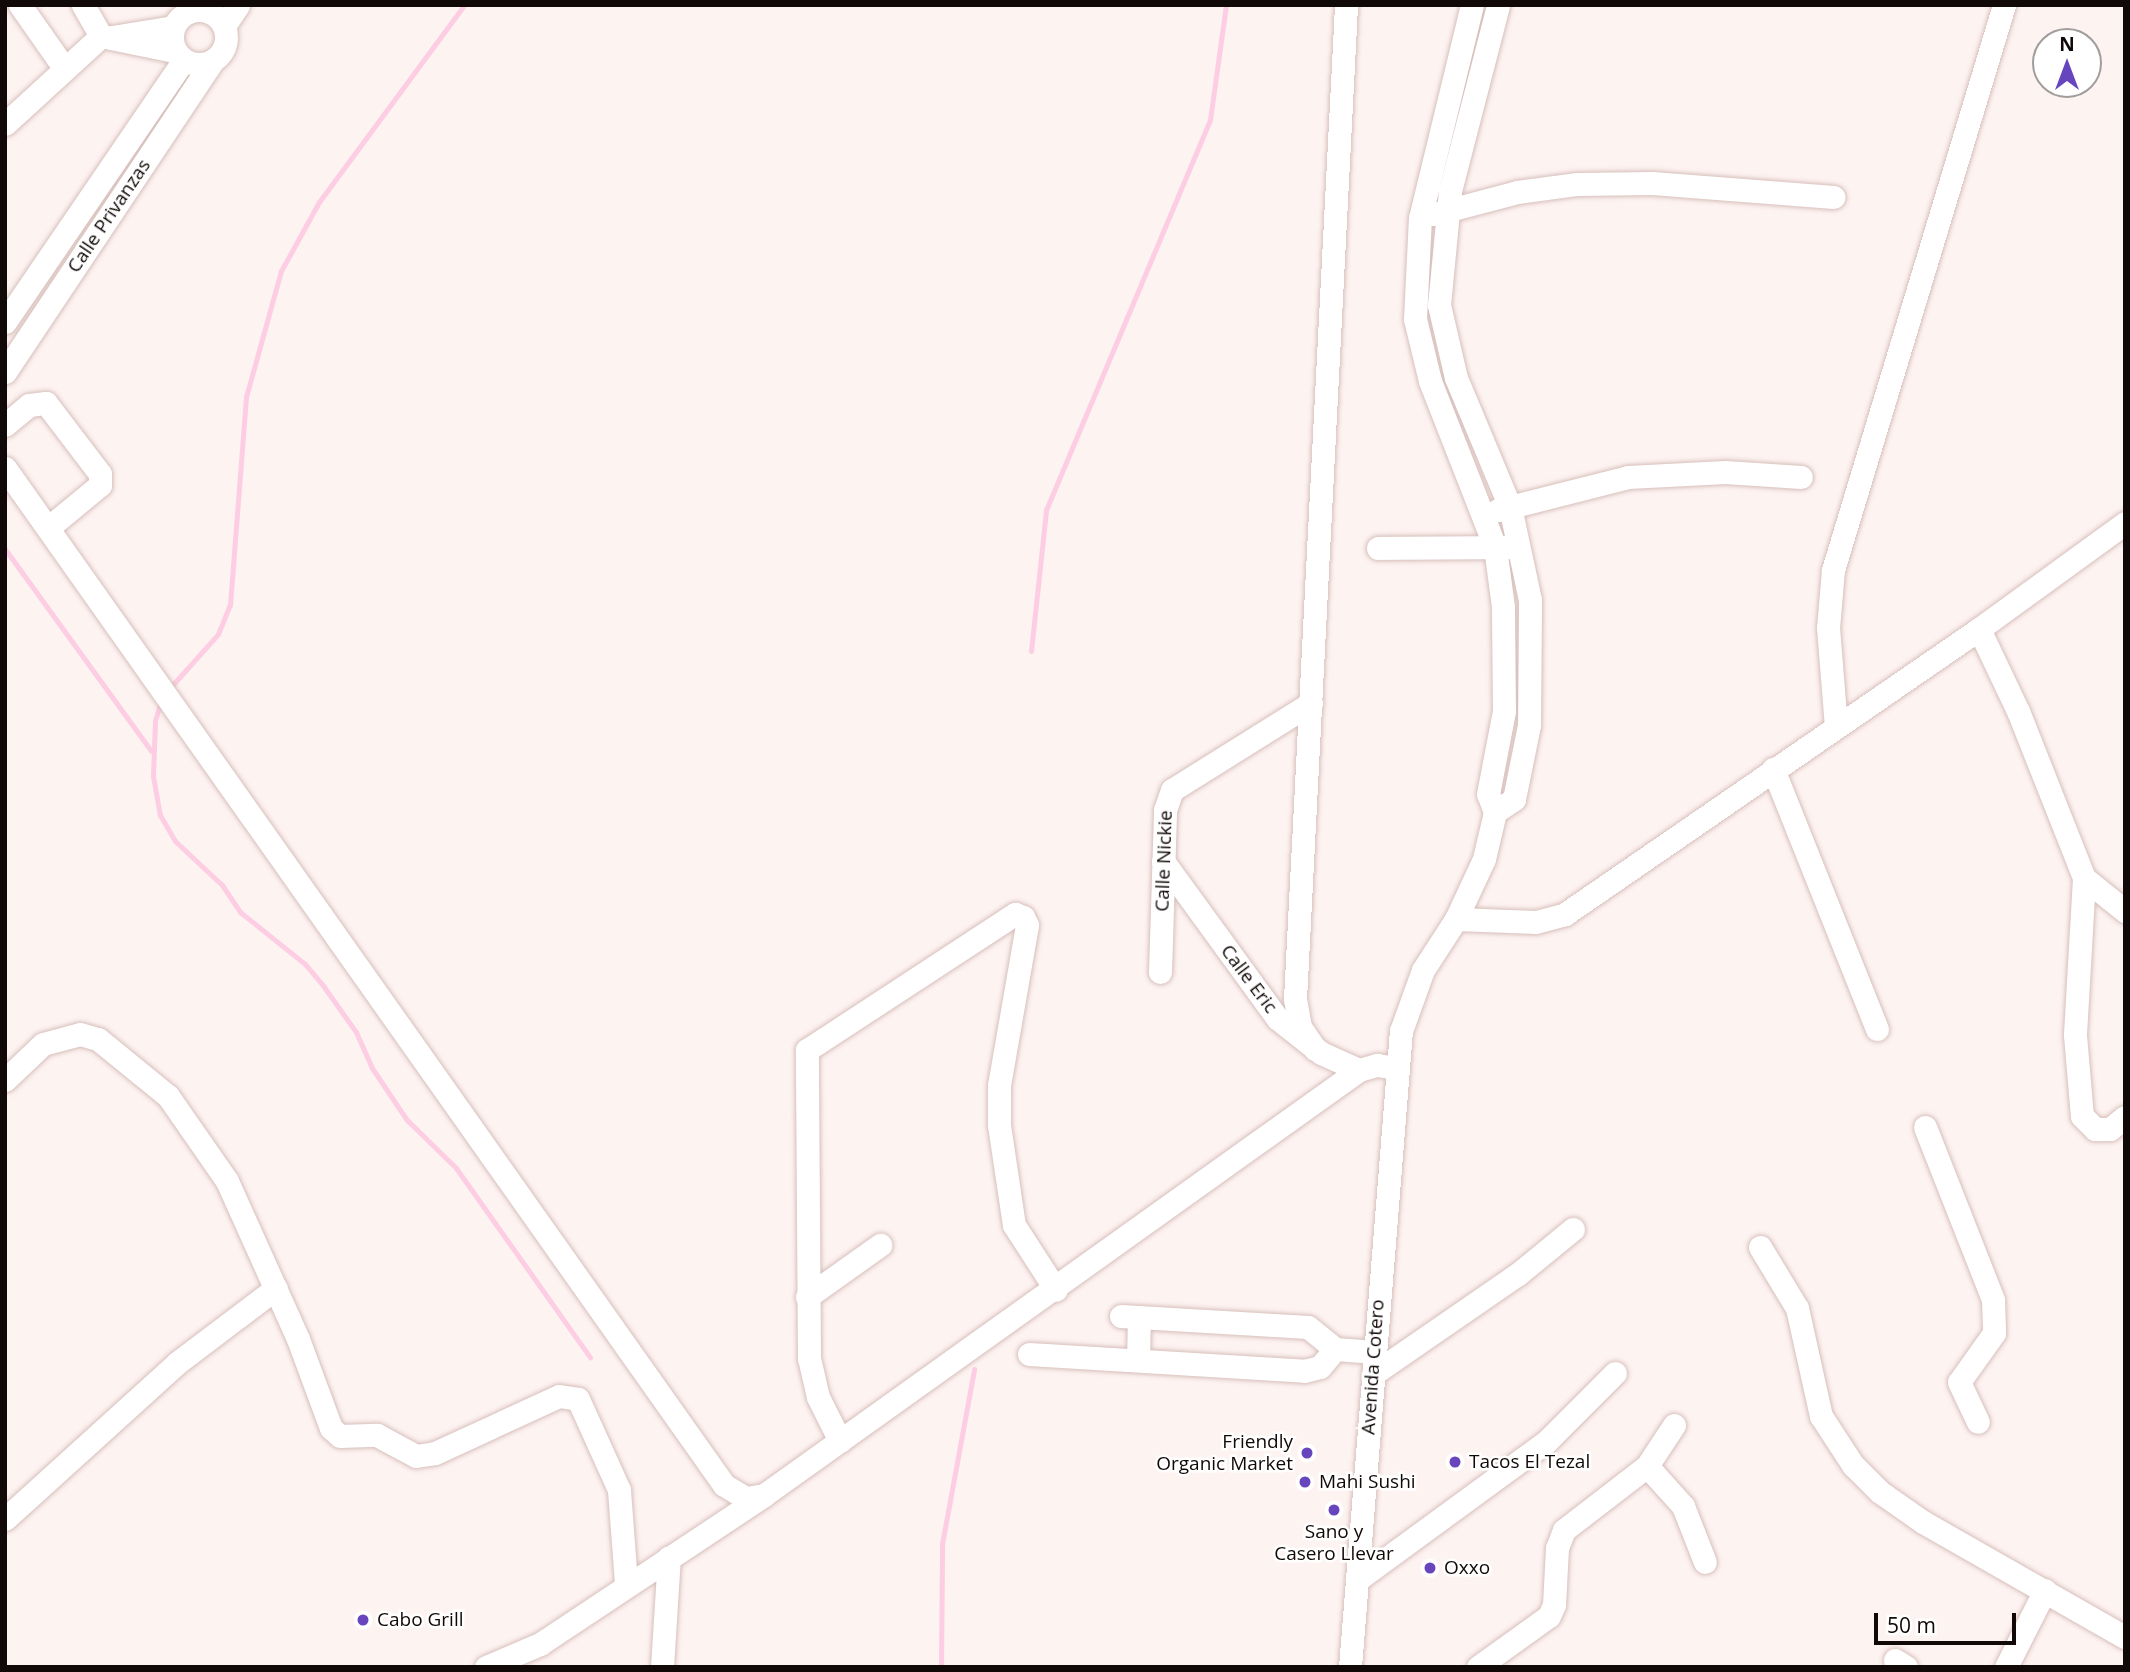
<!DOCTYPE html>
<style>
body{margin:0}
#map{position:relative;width:2130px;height:1672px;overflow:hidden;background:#fdf3f1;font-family:"Open Sans",sans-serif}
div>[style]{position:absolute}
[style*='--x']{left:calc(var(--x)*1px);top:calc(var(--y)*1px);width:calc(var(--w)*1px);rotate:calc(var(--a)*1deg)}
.stream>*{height:5px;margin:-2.5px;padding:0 2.5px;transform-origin:2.5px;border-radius:2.5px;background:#fdcde3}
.roads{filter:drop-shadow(0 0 2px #d7bfbb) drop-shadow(0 0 2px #d7bfbb)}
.minor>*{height:23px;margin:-11.5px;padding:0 11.5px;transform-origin:11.5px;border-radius:11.5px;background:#fff}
.minor>.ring{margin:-11.5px;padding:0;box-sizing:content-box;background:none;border:23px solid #fff;border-radius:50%}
.dots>*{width:19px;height:19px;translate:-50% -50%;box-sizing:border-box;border:4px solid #fff;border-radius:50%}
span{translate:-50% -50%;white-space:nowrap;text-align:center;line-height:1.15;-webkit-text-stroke:5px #fff;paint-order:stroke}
.street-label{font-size:19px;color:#110908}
.poi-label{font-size:19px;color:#110908}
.right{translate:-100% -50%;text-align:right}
.left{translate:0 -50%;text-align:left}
.frame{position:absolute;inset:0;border:7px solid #110908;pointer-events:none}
.north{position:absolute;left:2032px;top:28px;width:70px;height:70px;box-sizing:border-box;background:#fff;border:2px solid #a09d9c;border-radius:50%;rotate:0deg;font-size:19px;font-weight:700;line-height:28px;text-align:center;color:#110908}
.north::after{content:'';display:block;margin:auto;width:24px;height:32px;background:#6745bd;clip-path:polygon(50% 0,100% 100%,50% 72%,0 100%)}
.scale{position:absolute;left:1874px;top:1613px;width:142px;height:32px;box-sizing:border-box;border:4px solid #110908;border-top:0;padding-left:9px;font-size:21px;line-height:24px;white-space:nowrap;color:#110908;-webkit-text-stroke:5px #fff;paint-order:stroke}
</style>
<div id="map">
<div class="stream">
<div style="--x:5;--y:549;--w:249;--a:54.1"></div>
<div style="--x:1031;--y:651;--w:142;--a:-83.9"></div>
<div style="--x:1046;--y:510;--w:423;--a:-67.2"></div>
<div style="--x:1210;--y:120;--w:116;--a:-82.1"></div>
<div style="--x:168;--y:690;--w:75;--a:-48.2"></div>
<div style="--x:218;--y:634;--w:31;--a:-68"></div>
<div style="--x:230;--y:605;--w:209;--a:-85.6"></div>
<div style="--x:246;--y:397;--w:131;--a:-74.5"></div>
<div style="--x:281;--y:271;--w:79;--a:-61.2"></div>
<div style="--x:319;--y:202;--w:245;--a:-53.6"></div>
<div style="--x:161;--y:701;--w:21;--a:107"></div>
<div style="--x:155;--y:721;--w:55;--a:92.1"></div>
<div style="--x:153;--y:776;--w:40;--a:80"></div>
<div style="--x:160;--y:815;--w:30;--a:60"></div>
<div style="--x:175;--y:841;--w:64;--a:43.1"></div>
<div style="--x:222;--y:885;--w:32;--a:56"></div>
<div style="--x:240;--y:912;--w:83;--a:38.7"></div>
<div style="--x:305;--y:964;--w:30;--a:50"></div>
<div style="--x:324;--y:987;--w:55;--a:54.6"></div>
<div style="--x:356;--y:1032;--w:39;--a:66"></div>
<div style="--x:372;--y:1068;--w:63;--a:56.1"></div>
<div style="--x:407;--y:1120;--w:69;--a:44.4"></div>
<div style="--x:456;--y:1168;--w:232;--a:54.7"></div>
<div style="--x:941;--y:1667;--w:123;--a:-89.5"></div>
<div style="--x:942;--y:1544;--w:178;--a:-79.6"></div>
</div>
<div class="roads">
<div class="minor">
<div style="--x:20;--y:5;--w:78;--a:54.9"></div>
<div style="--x:83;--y:5;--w:36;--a:60"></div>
<div class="ring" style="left:172px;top:10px;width:31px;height:31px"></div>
<div style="--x:224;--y:26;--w:25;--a:-56"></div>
<div style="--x:112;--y:37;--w:62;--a:-9.3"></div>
<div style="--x:5;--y:124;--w:130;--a:-42.5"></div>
<div style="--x:101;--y:36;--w:76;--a:11.5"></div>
<div style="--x:1434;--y:214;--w:86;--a:-14.8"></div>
<div style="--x:1517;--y:192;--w:61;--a:-7.6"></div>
<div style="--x:1577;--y:184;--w:75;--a:-0.8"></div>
<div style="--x:1652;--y:183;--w:182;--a:4.4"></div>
<div style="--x:5;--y:322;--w:317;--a:-55.7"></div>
<div style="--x:5;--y:372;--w:375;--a:-56.3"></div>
<div style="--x:5;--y:425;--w:31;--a:-40"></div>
<div style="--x:29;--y:405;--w:17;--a:-7"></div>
<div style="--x:46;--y:403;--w:89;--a:52.7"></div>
<div style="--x:100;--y:474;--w:11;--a:90"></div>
<div style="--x:100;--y:485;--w:67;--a:140.4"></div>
<div style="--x:5;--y:468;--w:1245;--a:54.74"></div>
<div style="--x:724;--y:1485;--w:26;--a:31"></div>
<div style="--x:746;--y:1498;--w:18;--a:-9"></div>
<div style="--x:1498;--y:510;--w:134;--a:-14.2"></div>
<div style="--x:1628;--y:477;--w:97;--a:-3"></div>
<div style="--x:1725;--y:472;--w:76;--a:3.8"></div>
<div style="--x:1378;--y:548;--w:130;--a:-0.4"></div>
<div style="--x:1979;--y:629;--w:91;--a:64.6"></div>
<div style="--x:2018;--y:711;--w:180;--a:68.4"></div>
<div style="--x:2084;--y:878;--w:157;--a:93.3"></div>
<div style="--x:2075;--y:1035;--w:81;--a:85.1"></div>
<div style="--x:2082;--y:1116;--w:18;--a:45"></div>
<div style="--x:2095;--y:1129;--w:15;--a:0"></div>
<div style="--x:2110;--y:1129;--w:19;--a:-39"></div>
<div style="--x:1836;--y:727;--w:99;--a:-94.6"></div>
<div style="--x:1828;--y:628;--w:58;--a:-85.1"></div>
<div style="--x:1833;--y:570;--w:590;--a:-73.16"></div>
<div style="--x:1773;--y:769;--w:280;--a:68.2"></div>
<div style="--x:1495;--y:812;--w:23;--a:-34"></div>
<div style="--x:1514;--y:799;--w:76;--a:-78.5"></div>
<div style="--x:1529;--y:725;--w:125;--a:-89.5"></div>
<div style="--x:1530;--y:600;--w:95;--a:-102.1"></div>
<div style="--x:1510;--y:507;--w:140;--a:-112.7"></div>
<div style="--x:1456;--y:378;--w:75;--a:-103.1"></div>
<div style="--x:1439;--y:305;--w:115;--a:-84.5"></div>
<div style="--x:1450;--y:191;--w:192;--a:-75.5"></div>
<div style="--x:1163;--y:861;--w:195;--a:54"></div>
<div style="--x:1278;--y:1019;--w:55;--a:38.3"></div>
<div style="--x:1321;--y:1053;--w:42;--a:24.1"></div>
<div style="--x:2084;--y:878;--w:53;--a:38.8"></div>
<div style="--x:1456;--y:919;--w:80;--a:2.1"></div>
<div style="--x:1536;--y:922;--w:30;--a:-15"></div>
<div style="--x:1565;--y:914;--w:503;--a:-34.54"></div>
<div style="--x:1979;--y:629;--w:180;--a:-36"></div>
<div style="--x:1160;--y:972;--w:162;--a:-88.2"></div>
<div style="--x:1165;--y:810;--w:21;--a:-71"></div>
<div style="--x:1172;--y:790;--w:164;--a:-32"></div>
<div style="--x:1315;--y:1049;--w:27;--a:-124"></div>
<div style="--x:1300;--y:1027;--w:28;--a:-100"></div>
<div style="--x:1295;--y:999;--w:995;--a:-87.06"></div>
<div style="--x:5;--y:1080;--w:52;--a:-43.5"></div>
<div style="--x:43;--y:1044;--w:38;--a:-15"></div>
<div style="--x:80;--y:1034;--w:19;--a:16"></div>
<div style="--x:98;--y:1039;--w:90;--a:39.2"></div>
<div style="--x:168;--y:1096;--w:103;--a:55.2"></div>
<div style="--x:227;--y:1181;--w:173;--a:65.8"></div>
<div style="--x:298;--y:1339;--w:95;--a:69.7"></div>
<div style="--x:331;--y:1428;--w:12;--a:42"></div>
<div style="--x:340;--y:1436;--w:37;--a:-2"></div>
<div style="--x:377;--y:1435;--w:44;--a:28.3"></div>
<div style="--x:416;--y:1456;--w:19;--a:-9"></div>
<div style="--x:435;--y:1453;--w:136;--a:-24.7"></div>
<div style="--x:559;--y:1396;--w:19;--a:9"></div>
<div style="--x:578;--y:1399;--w:100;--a:65.7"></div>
<div style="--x:619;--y:1490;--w:94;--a:85.7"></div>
<div style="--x:1925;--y:1127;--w:186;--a:68.5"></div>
<div style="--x:1993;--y:1300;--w:33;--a:88"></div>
<div style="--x:1994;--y:1333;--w:60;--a:125.5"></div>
<div style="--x:1959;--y:1382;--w:44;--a:64.6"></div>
<div style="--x:1760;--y:1247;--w:71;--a:58.8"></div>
<div style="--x:1797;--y:1308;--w:111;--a:77.5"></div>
<div style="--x:1821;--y:1416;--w:59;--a:56.9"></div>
<div style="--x:1853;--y:1465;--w:38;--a:45"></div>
<div style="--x:1880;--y:1492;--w:52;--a:34.9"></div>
<div style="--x:1923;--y:1522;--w:232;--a:29.7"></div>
<div style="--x:807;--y:1297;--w:90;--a:-35.5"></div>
<div style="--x:1121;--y:1316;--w:187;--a:3.4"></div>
<div style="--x:1308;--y:1327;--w:35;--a:39"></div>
<div style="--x:1335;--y:1349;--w:40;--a:4.3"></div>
<div style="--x:1029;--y:1354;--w:276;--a:3.5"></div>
<div style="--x:1304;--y:1371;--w:16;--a:-14"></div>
<div style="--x:1320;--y:1367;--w:23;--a:-50"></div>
<div style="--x:1138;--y:1360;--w:43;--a:-88.7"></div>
<div style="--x:1373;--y:1374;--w:176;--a:-34.6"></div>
<div style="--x:1518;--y:1274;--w:71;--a:-39.3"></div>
<div style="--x:840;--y:1441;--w:49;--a:-116.6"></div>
<div style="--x:818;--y:1397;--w:39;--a:-103"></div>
<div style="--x:809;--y:1359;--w:309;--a:-90.4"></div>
<div style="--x:807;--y:1050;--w:249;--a:-33.2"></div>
<div style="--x:1015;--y:914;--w:9;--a:21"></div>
<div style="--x:1023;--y:917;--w:9;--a:63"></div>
<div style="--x:1027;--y:925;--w:162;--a:99.9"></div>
<div style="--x:999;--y:1085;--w:40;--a:90"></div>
<div style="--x:999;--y:1125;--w:101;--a:81.5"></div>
<div style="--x:1014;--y:1225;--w:77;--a:57.1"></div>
<div style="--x:1647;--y:1466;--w:54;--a:48"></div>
<div style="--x:1683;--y:1506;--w:60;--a:68.6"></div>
<div style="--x:5;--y:1519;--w:232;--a:-42.2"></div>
<div style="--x:177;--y:1363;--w:124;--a:-37.1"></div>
<div style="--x:1357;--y:1580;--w:235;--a:-36.2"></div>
<div style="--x:1547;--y:1441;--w:96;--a:-45"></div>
<div style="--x:1895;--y:1660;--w:13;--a:32"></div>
<div style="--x:486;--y:1667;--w:59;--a:-23.1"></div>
<div style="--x:540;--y:1644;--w:269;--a:-33.6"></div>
<div style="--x:764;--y:1495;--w:731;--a:-35.54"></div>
<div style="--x:1359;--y:1070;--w:19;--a:-16"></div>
<div style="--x:1377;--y:1065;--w:19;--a:9"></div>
<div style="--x:662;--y:1667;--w:110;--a:-86.4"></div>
<div style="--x:1350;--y:1667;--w:638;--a:-85.42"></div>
<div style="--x:1401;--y:1031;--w:65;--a:-70.2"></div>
<div style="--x:1423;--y:970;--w:61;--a:-57.1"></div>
<div style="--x:1456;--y:919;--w:66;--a:-65"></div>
<div style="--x:1484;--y:859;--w:48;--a:-76.8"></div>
<div style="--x:1495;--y:812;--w:19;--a:-111"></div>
<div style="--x:1488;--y:794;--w:85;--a:-79.1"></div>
<div style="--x:1504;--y:711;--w:104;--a:-90.6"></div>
<div style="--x:1503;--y:607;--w:61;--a:-97.6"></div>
<div style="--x:1495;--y:547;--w:178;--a:-111.4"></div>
<div style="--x:1430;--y:381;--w:64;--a:-103.6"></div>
<div style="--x:1415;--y:319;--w:101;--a:-87.2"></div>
<div style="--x:1420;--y:218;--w:219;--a:-76.3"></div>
<div style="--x:1478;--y:1667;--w:87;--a:-35.7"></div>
<div style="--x:1549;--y:1616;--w:12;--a:-66"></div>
<div style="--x:1554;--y:1605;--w:57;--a:-87"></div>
<div style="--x:1557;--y:1548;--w:19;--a:-69"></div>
<div style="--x:1564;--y:1530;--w:105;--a:-37.6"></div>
<div style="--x:1647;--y:1466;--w:49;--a:-56.6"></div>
<div style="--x:2006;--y:1667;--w:86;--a:-63.1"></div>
</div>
</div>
<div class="dots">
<div style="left:1307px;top:1453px;background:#6745bd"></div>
<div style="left:1455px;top:1462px;background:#6745bd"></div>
<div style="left:1305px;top:1482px;background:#6745bd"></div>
<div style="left:1334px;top:1510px;background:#6745bd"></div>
<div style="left:1430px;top:1568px;background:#6745bd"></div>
<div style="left:363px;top:1620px;background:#6745bd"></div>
</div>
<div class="street-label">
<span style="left:109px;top:216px;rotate:-56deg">Calle Privanzas</span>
<span style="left:1164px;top:861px;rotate:-88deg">Calle Nickie</span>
<span style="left:1249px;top:979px;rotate:53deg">Calle Eric</span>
<span style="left:1373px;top:1367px;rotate:-86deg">Avenida Cotero</span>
</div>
<div class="poi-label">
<span class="right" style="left:1293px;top:1453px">Friendly<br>Organic Market</span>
<span class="left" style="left:1469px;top:1462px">Tacos El Tezal</span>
<span class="left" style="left:1319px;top:1482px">Mahi Sushi</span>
<span style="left:1334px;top:1543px">Sano y<br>Casero Llevar</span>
<span class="left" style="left:1444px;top:1568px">Oxxo</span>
<span class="left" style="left:377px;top:1620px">Cabo Grill</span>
</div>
<div class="frame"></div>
<div class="north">N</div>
<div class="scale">50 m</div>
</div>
